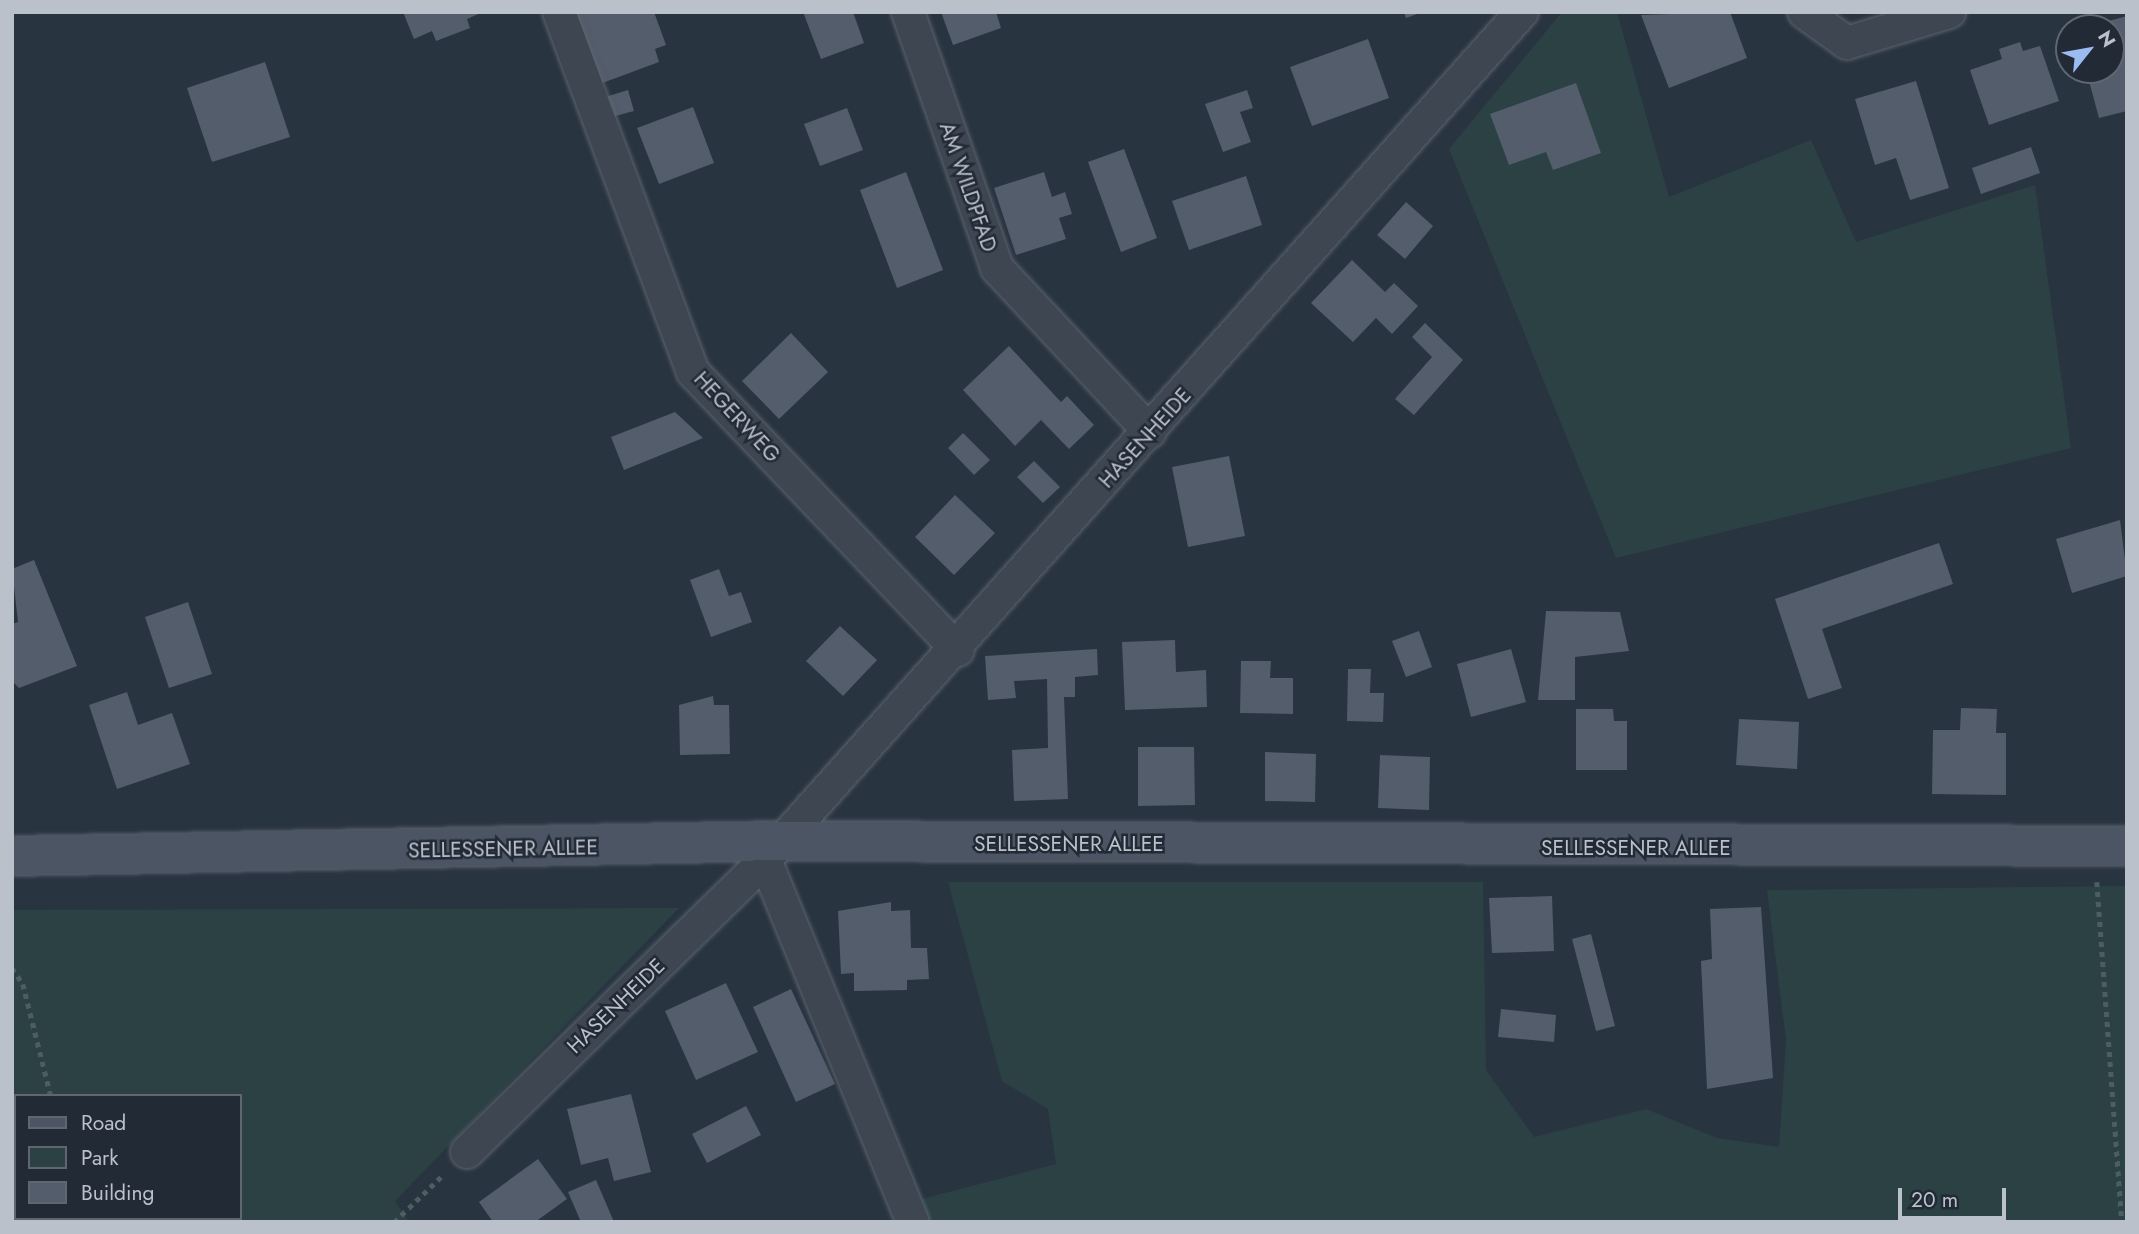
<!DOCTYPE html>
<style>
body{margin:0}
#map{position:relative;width:2139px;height:1234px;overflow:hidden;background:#293441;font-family:Jost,sans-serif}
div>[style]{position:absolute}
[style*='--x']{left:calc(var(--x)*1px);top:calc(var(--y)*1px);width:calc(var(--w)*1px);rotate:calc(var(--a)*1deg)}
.green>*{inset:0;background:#2c4143}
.building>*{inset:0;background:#535d6b}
.path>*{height:4.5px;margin-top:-2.25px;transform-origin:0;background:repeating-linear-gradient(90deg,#4c5e61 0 5px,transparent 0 10px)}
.roads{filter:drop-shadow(0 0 2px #5b636e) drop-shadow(0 0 2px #5b636e)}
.street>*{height:32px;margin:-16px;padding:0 16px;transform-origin:16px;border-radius:16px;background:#3d4651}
.secondary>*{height:38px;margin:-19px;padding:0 19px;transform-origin:19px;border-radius:19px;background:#4c5563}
span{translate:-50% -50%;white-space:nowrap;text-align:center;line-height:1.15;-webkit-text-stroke:5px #222a36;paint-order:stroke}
.street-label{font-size:21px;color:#bac1cb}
.frame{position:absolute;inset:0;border:14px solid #bac1cb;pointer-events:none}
.legend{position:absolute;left:14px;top:1094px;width:228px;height:126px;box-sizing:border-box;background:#222a36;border:2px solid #5f6672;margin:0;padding:9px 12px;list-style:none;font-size:21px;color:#bac1cb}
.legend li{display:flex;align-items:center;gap:14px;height:35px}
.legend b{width:35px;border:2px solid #5f6672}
.north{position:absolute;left:2055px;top:14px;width:70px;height:70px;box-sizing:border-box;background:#222a36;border:2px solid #5f6672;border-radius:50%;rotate:59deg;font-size:19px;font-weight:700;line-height:28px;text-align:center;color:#bac1cb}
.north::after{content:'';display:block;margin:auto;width:24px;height:32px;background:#9abcf0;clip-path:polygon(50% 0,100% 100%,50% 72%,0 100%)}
.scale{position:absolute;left:1898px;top:1188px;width:108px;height:32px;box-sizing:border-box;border:4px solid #bac1cb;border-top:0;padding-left:9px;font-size:21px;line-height:24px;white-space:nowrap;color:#bac1cb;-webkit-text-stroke:5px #222a36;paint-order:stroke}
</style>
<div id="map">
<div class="green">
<div style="clip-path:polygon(1562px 12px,1617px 12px,1669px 197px,1811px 140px,1856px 242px,2035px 185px,2071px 448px,1616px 558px,1449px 149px)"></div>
<div style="clip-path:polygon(948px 882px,1483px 882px,1486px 1070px,1534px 1137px,1646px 1109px,1717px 1138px,1779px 1147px,1786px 1040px,1767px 890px,2127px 886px,2127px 1222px,922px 1222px,914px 1201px,1056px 1164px,1048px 1109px,1002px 1081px)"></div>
<div style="clip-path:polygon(evenodd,679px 908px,395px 1201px,409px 1222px,12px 1222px,12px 910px,679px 908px,16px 1096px,240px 1096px,240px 1218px,16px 1218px,16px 1096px)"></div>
</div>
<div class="building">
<div style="clip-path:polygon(403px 12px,483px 12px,467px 19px,470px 28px,436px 41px,432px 31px,414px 39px)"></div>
<div style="clip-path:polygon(570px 12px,654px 12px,666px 45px,655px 49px,659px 62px,597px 85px)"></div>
<div style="clip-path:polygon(803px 12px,853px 12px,864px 43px,821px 59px)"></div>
<div style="clip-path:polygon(941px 12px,996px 12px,1001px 28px,953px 45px)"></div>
<div style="clip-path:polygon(1404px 12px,1420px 12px,1420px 13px,1406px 18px)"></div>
<div style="clip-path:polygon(1730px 12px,1747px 58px,1669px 88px,1641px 15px)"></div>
<div style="clip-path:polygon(2127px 16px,2127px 111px,2099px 118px,2086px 70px,2111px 70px,2111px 28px,2087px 27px)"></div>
<div style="clip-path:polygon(1368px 39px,1389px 98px,1312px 126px,1290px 67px)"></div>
<div style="clip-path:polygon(2020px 42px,2023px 51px,2040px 46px,2059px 101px,1989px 125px,1970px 70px,2002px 59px,1999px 49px)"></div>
<div style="clip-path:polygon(265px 62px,290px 137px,212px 162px,187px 88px)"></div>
<div style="clip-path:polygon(1916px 81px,1949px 188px,1910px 200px,1896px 158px,1875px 165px,1855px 99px)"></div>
<div style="clip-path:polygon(1576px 83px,1601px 153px,1553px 170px,1546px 152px,1509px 165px,1490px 114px)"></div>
<div style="clip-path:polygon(628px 90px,634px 111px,608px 118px,602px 98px)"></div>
<div style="clip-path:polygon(1247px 90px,1253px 108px,1240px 112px,1251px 142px,1223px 152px,1205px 104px)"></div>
<div style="clip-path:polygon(693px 107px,714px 163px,659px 184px,637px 128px)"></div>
<div style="clip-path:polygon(847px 108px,863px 150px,820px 166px,804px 124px)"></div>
<div style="clip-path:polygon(2031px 147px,2040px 173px,1981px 194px,1972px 168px)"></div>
<div style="clip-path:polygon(1124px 149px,1157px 238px,1121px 252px,1088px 162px)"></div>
<div style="clip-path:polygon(906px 172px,943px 270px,897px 288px,860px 190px)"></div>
<div style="clip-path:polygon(1044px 172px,1052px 197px,1065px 192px,1072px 214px,1059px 218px,1066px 239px,1016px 255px,994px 188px)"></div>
<div style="clip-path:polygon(1246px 176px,1262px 225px,1189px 250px,1172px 201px)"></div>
<div style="clip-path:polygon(1406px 202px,1433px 226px,1405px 259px,1377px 235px)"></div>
<div style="clip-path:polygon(1352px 260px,1385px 292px,1394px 283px,1418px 306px,1392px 334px,1376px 318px,1353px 342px,1311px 303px)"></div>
<div style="clip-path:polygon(1425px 323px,1463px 360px,1414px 415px,1395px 399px,1432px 357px,1412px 337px)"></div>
<div style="clip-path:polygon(791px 333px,828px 372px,779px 419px,742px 381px)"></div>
<div style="clip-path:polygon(1009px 346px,1061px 402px,1067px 396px,1094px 425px,1069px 449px,1041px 420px,1015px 446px,963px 390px)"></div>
<div style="clip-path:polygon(675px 412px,703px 438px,624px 470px,611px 437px)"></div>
<div style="clip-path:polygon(963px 433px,990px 460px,974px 475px,948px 448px)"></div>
<div style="clip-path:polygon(1229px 456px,1245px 536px,1188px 547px,1172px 467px)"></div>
<div style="clip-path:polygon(1034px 461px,1060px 487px,1043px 503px,1017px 477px)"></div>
<div style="clip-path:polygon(955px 495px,995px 533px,954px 575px,915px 537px)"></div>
<div style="clip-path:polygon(2120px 520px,2127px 576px,2072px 593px,2056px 539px)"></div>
<div style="clip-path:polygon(1939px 543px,1953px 584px,1822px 629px,1842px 688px,1808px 699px,1775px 599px)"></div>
<div style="clip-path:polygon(34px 560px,77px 666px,19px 688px,12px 681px,12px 624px,18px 622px,12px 569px)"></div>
<div style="clip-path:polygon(719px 569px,729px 596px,741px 592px,752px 622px,711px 637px,690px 580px)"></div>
<div style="clip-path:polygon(188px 602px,212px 674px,169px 688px,145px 617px)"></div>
<div style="clip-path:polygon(1546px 611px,1620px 612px,1629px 651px,1575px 657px,1575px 700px,1538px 700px)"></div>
<div style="clip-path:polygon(840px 626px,877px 660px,843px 696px,806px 661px)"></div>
<div style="clip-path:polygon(1419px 631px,1432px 667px,1406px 677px,1392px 641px)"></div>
<div style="clip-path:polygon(1175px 640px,1176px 672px,1206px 670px,1207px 707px,1125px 710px,1122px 642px)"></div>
<div style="clip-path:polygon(1097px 649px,1098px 675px,1075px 677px,1075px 697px,1064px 697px,1068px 799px,1014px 801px,1012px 750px,1048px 748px,1047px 679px,1014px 681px,1016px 698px,988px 700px,985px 656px)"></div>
<div style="clip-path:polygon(1511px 649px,1526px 702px,1471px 717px,1457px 664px)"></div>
<div style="clip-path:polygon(1241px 661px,1271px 661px,1270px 678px,1293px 678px,1293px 714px,1240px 713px)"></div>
<div style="clip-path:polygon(1348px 669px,1371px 669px,1370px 693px,1384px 693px,1383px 722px,1347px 721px)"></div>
<div style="clip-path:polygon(127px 692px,138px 725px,172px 713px,190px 764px,117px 789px,89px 705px)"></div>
<div style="clip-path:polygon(713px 696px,714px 705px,729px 705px,730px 754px,680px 755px,679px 705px)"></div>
<div style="clip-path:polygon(1961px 708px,1997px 709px,1996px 733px,2006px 733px,2006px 795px,1932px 794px,1933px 730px,1960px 730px)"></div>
<div style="clip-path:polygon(1576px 709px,1613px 709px,1614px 721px,1627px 721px,1627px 770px,1576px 770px)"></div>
<div style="clip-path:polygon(1739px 719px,1799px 722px,1797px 769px,1736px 765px)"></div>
<div style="clip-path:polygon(1138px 747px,1194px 747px,1195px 805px,1138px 806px)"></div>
<div style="clip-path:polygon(1265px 752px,1316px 754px,1315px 802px,1265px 801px)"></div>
<div style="clip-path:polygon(1380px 755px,1430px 757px,1429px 810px,1378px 808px)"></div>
<div style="clip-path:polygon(1552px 896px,1554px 951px,1492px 953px,1489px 898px)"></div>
<div style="clip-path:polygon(891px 902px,891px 911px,910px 910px,911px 948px,927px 948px,929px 979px,907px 980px,907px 990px,854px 991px,854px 973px,841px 974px,838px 911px)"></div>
<div style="clip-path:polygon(1761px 907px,1773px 1078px,1707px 1089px,1701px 961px,1712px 959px,1710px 909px)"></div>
<div style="clip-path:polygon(1591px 934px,1615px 1026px,1596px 1031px,1572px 939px)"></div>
<div style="clip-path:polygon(726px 983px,758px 1052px,696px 1080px,665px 1011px)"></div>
<div style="clip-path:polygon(791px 989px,835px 1084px,796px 1102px,753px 1007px)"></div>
<div style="clip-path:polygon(1501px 1009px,1556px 1015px,1554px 1042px,1498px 1037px)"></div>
<div style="clip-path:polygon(631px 1094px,651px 1172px,614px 1181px,608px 1158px,581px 1165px,567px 1109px)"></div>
<div style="clip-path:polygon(746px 1106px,761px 1135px,707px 1163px,692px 1134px)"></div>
<div style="clip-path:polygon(538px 1159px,567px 1199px,535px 1222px,493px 1222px,479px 1202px)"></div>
<div style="clip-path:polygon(596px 1180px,614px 1222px,581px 1222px,568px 1192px)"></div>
</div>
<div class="path">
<div style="--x:2097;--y:882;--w:341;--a:85.8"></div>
<div style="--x:12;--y:968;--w:19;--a:55"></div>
<div style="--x:23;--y:984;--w:115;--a:76"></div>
<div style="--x:82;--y:1218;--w:4;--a:76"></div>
<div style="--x:394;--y:1222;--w:69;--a:-43.8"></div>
</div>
<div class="roads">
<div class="street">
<div style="--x:559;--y:12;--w:384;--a:69.6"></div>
<div style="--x:693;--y:372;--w:384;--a:46.4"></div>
<div style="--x:908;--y:12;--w:271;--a:70.8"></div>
<div style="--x:997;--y:268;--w:224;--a:47"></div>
<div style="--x:1804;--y:12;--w:53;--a:35.8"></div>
<div style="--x:1847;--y:43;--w:107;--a:-16.9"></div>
<div style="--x:765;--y:860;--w:391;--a:67.8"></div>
<div style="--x:467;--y:1152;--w:417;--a:-44.4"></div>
<div style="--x:765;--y:860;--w:1137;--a:-48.25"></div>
</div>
<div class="secondary">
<div style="--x:12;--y:856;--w:770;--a:-1.12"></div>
<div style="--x:782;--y:841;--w:1345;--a:0.21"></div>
</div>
</div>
<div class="street-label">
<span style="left:968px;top:187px;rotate:71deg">AM WILDPFAD</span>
<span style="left:737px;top:417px;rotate:47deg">HEGERWEG</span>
<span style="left:1145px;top:438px;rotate:-48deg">HASENHEIDE</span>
<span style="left:1069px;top:844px">SELLESSENER ALLEE</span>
<span style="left:1636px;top:848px">SELLESSENER ALLEE</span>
<span style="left:503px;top:849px;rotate:-1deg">SELLESSENER ALLEE</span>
<span style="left:616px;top:1006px;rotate:-44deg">HASENHEIDE</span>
</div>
<div class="frame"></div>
<ul class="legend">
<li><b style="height:9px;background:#4c5563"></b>Road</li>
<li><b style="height:19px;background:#2c4143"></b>Park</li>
<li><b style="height:19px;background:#535d6b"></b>Building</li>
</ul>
<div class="north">N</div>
<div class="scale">20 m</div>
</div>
